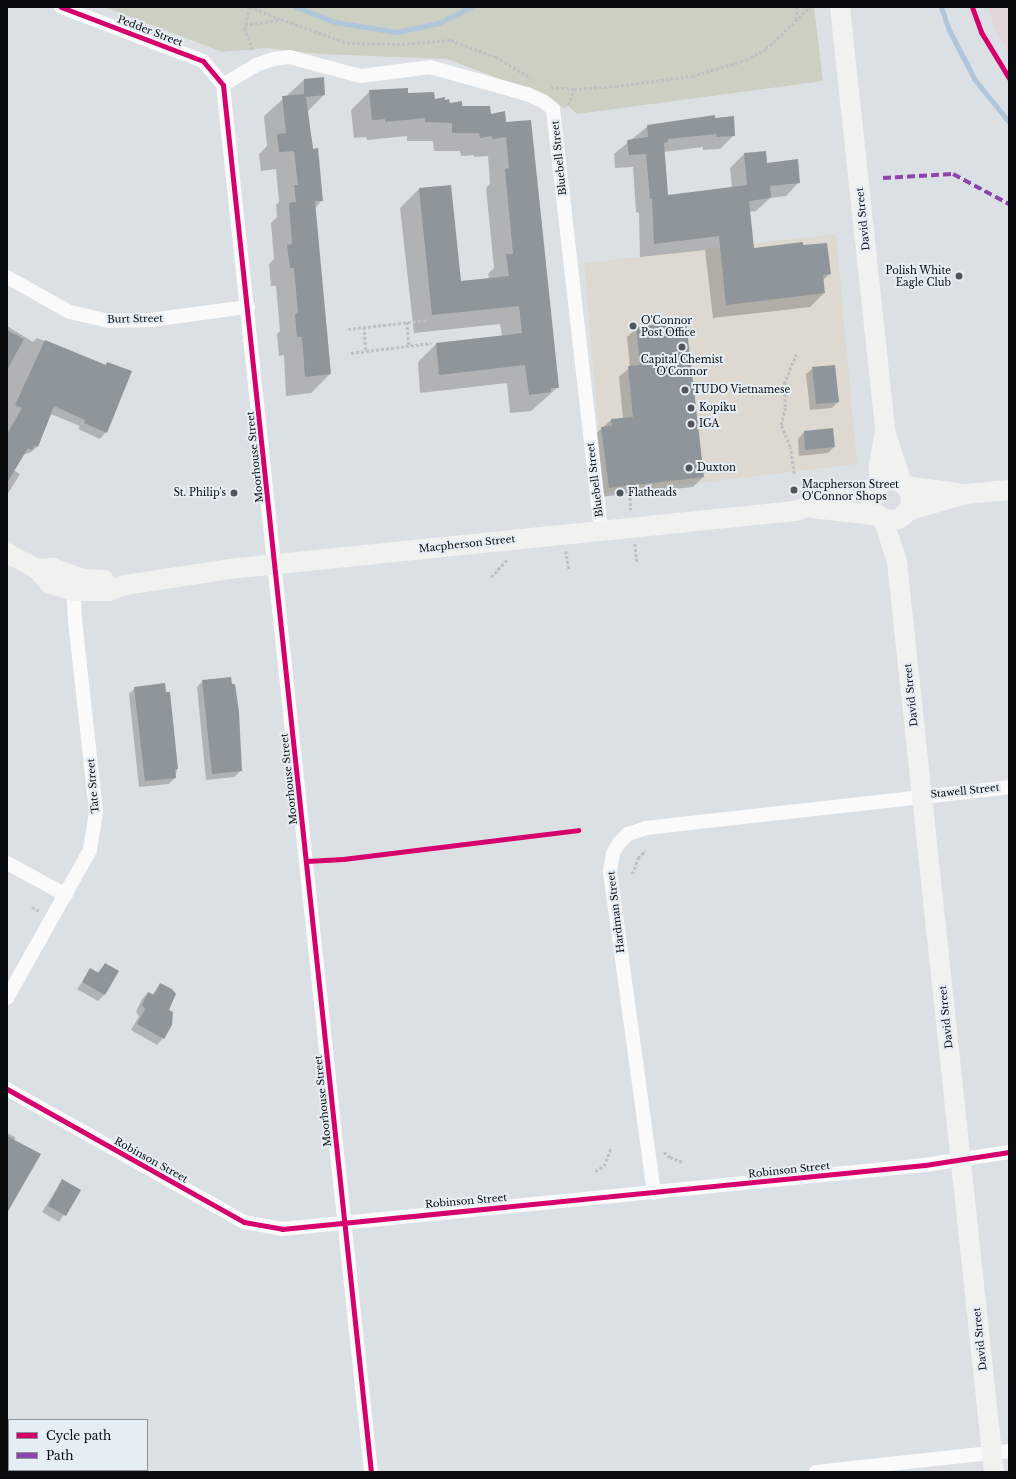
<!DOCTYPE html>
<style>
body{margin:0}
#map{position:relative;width:1016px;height:1479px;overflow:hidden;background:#dbe0e4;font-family:"Libre Baskerville",serif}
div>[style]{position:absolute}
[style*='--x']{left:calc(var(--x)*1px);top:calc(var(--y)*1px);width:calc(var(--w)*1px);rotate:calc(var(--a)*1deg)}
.commercial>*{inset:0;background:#ddd9d0}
.education>*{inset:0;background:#e2d6da}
.green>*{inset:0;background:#ccd0c2}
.shadow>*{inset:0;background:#0003}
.stream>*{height:5px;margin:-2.5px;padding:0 2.5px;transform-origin:2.5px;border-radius:2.5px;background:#afc6db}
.building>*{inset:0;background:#8e959b}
.path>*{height:2.5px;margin-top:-1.25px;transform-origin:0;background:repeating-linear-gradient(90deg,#bec0c2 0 3px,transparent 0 5px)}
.street>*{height:14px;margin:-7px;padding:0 7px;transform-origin:7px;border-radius:7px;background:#fafafb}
.secondary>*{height:20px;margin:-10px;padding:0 10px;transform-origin:10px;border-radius:10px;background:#eff2ef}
.secondary>.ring{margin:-10px;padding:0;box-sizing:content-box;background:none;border:20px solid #eff2ef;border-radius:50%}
.quiet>*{height:4px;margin-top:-2px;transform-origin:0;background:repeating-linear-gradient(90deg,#8e44ad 0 8px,transparent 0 12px)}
.cycleway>*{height:5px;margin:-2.5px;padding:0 2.5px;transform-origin:2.5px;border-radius:2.5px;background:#d6006c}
.dots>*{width:11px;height:11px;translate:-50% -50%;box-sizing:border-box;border:2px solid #e5edf5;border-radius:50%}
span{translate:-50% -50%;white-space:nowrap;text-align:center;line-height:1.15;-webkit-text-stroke:4px #e5edf5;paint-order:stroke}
.street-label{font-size:10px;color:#090c0f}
.poi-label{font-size:10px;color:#090c0f}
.right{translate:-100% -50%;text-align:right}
.left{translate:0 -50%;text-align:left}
.frame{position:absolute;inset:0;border:8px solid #090c0f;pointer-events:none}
.legend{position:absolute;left:8px;top:1419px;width:140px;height:52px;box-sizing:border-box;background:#e5edf5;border:1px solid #8d9399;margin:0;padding:5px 7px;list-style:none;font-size:12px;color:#090c0f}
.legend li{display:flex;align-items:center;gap:8px;height:20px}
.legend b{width:20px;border:1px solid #8d9399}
</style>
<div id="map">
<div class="commercial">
<div style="clip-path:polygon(836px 234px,857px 464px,604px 494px,584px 263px)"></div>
</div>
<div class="education">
<div style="clip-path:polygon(987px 7px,1009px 7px,1009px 54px,995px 28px)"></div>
</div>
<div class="green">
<div style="clip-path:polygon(104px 7px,814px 7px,823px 81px,577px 114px,568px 106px,564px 108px,550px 98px,447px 59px,321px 54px,266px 48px,223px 52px)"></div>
</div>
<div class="shadow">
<div style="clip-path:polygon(304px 80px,324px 95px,307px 112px,322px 200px,315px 208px,330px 374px,311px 393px,286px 396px,284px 355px,279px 356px,277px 334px,280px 331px,276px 286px,271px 286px,269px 264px,274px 259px,271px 223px,277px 217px,276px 205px,279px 202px,276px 169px,261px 171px,259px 154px,267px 146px,264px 116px)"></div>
<div style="clip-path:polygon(370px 91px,407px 94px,445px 101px,490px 115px,505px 123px,558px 387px,531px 411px,510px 413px,507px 383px,420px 393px,418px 362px,436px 344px,502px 336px,500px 324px,414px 333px,400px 208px,419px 189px,450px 186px,460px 282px,489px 279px,488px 274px,494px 268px,486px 188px,490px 184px,488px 156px,474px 157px,474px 155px,461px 156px,460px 151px,434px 151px,433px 141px,407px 141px,407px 136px,367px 140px,366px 137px,354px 138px,351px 110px)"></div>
<div style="clip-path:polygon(714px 116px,714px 119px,734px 135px,720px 149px,703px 150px,703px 147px,663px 152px,667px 196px,732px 188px,730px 168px,744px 154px,765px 152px,767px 164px,799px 182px,786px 196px,770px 198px,756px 211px,749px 212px,753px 249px,803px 246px,830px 274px,822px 281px,824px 293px,810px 307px,713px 318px,705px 250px,640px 257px,639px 213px,636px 212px,633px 167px,615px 168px,614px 154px,648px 126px)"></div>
<div style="clip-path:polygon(7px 326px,33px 342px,37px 338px,105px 366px,108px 363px,106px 432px,100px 439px,78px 429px,80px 426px,51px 414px,38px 446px,31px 452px,23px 455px,13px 470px,20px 474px,7px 495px)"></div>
<div style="clip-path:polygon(637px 328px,703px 477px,693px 487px,599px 497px,591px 438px,611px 420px,623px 419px,619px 377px,630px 367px,627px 337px)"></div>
<div style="clip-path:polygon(813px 368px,838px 402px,832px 408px,810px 410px,806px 374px)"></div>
<div style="clip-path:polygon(832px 429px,834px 447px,828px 453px,799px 456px,798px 439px,804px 432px)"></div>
<div style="clip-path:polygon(203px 681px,241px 770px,235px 777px,206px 780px,197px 687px)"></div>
<div style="clip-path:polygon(135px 688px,177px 769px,175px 778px,169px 784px,139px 787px,129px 694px)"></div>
<div style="clip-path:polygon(105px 964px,104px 995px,98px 1001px,77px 989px,91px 970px,97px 973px)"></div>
<div style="clip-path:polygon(160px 984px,163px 1038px,157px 1045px,131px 1030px,139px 1016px,136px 1012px,142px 999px,148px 993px,152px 995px)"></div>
<div style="clip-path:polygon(7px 1133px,15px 1137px,7px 1209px)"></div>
<div style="clip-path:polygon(62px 1181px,80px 1190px,59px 1222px,42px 1212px)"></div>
</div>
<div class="stream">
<div style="--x:296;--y:7;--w:42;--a:21"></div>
<div style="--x:335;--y:22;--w:62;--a:9.3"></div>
<div style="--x:396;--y:32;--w:44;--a:-11.8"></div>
<div style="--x:439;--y:23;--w:36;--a:-27"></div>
<div style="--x:941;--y:7;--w:24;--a:71"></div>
<div style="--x:949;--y:30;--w:56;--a:62.5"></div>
<div style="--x:975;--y:80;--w:54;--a:51"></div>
</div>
<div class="building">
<div style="clip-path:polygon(324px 77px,325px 95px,306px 97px,313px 149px,318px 148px,323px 201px,315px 201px,331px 374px,305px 377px,302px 337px,297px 337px,295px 314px,298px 313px,294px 268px,290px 268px,287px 245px,292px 244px,289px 203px,296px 202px,294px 185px,298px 185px,294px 151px,279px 152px,277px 134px,286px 133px,282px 96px,304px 94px,304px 79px)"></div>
<div style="clip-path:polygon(408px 88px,408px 93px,434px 92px,435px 99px,445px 97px,445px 100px,449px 99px,450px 103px,462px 101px,462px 106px,490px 106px,491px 114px,505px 111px,506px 122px,531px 120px,559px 388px,551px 388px,551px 392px,529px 395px,525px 365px,439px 375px,436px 343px,522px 333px,519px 306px,432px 315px,419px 188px,451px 185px,461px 281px,509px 276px,506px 254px,513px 254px,505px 169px,509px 168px,506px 137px,492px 139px,492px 136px,480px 138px,479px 133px,452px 133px,452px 123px,425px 122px,425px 118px,385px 122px,385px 119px,372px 120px,369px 90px)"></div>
<div style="clip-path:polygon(715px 115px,715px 118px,734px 116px,735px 136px,717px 137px,716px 134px,668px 139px,668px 142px,664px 143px,668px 195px,747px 185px,744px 153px,766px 151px,767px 163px,798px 159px,800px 183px,770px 186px,771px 198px,749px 201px,754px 248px,803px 242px,803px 245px,827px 243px,831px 274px,823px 275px,825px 293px,726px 305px,719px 236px,654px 244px,652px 199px,650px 199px,646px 154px,629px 155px,627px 140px,648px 137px,647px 125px)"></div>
<div style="clip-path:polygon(686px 321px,704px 477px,609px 488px,601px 427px,612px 426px,611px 419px,633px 417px,628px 366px,640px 365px,636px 327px)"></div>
<div style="clip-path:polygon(7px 330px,24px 339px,7px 370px)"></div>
<div style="clip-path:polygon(45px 340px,106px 365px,107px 362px,132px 371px,107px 433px,84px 423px,85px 420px,54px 406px,38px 447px,35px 445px,32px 450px,28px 448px,7px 483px,7px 434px,22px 408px,15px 405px)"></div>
<div style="clip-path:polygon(835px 365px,839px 402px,816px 404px,812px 367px)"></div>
<div style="clip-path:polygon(833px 428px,835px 447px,805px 450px,804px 431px)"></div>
<div style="clip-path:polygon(231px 677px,232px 684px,235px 684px,239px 712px,242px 771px,212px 774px,202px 680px)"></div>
<div style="clip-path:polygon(165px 683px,166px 692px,170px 692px,178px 769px,175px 769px,176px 778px,145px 781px,134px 687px)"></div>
<div style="clip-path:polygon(105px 963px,119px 971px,105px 995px,82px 982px,90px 968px,99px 973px)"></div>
<div style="clip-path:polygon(160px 983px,172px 989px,176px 994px,169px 1010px,173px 1012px,172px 1025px,164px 1039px,137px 1024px,145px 1009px,142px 1005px,148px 992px,154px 995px)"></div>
<div style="clip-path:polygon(7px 1136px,41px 1154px,7px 1213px)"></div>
<div style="clip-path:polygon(62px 1179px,81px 1190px,66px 1216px,48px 1206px)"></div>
</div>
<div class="path">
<div style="--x:250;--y:7;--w:22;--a:103"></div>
<div style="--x:245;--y:28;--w:24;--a:71"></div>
<div style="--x:250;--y:7;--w:32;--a:22"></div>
<div style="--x:796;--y:20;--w:13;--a:-86"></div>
<div style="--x:245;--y:25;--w:36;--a:-9"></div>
<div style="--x:281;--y:19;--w:70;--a:20"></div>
<div style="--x:347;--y:43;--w:55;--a:1"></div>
<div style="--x:402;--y:44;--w:49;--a:-4.7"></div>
<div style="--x:451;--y:40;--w:48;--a:20.7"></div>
<div style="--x:496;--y:57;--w:41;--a:31"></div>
<div style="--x:551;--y:87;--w:23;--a:5"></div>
<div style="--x:574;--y:89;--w:42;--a:-4.1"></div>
<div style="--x:616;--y:86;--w:77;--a:-7.5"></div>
<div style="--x:692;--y:76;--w:56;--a:-16.5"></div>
<div style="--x:746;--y:60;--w:23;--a:-29"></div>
<div style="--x:766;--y:49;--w:61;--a:-43.7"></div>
<div style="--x:568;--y:105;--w:17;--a:-69"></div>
<div style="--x:407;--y:322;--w:24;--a:85"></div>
<div style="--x:364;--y:327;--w:24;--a:85"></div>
<div style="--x:348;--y:329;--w:81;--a:-6.4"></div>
<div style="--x:351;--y:353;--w:81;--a:-7.1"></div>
<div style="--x:794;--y:474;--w:27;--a:-98"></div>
<div style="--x:790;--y:447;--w:24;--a:-112"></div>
<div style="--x:781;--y:425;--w:18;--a:-77"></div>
<div style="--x:785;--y:407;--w:23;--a:-92"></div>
<div style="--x:784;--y:384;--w:32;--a:-68"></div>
<div style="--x:630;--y:493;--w:17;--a:87"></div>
<div style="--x:635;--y:544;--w:19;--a:84"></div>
<div style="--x:566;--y:551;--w:20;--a:81"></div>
<div style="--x:491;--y:577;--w:23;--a:-47"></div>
<div style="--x:632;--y:874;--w:17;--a:-69"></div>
<div style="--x:638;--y:858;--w:10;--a:-45"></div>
<div style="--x:32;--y:907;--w:8;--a:30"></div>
<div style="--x:664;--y:1152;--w:8;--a:40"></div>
<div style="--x:670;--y:1157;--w:14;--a:21"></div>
<div style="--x:595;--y:1171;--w:10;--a:-29"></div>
<div style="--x:604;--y:1166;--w:19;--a:-69"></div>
</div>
<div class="street">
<div style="--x:61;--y:7;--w:152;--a:20.8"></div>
<div style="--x:203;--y:61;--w:31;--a:50"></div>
<div style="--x:223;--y:85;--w:1395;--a:83.91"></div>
<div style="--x:223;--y:85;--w:39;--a:-31"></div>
<div style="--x:256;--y:65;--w:18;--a:-19"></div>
<div style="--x:273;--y:59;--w:16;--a:-7"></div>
<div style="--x:289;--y:57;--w:74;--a:14.8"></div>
<div style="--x:361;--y:76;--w:70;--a:-7.4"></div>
<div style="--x:430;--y:67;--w:101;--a:15.6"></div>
<div style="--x:527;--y:94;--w:17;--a:24"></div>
<div style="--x:543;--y:101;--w:13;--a:39"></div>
<div style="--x:553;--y:109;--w:423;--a:83.5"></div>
<div style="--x:7;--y:277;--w:72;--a:29.1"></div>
<div style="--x:70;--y:312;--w:40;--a:13"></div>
<div style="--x:109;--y:321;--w:41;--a:-1.4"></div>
<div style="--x:150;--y:320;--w:99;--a:-7.6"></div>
<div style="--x:7;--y:863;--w:67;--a:28.5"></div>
<div style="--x:7;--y:998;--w:170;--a:-60.7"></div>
<div style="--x:90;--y:850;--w:39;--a:-81"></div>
<div style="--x:96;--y:811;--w:191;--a:-96.3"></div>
<div style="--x:75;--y:621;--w:39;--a:-93"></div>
<div style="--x:7;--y:1089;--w:272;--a:29.3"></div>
<div style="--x:244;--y:1222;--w:39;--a:10"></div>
<div style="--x:282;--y:1229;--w:646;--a:-5.68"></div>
<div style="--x:925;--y:1165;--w:85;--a:-8.8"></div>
<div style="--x:654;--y:1193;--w:324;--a:-97.8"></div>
<div style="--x:610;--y:872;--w:19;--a:-81"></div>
<div style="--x:613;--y:853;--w:12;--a:-59"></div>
<div style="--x:619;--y:843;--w:13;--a:-45"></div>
<div style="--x:628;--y:834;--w:19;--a:-18"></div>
<div style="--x:646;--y:828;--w:365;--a:-6.4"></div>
<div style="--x:7;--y:1430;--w:3;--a:45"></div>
<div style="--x:78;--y:1470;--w:4;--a:34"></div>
<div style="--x:816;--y:1472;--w:194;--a:-6.2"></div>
</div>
<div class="secondary">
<div style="--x:840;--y:7;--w:426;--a:83.9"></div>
<div style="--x:885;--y:431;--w:55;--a:71.9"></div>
<div class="ring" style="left:871px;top:480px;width:20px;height:20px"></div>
<div style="--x:879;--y:484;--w:20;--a:-90"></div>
<div style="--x:879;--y:464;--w:32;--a:-79"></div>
<div style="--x:905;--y:486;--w:53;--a:7.5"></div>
<div style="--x:813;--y:508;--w:67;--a:6.8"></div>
<div style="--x:907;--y:511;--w:61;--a:-16.1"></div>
<div style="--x:966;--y:494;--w:43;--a:-5.3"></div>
<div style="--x:883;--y:518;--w:46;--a:72.3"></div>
<div style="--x:897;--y:562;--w:915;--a:83.92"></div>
<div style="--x:7;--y:553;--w:34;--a:28"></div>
<div style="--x:37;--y:569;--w:18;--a:49"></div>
<div style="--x:49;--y:583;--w:25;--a:18"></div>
<div style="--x:73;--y:591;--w:36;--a:0"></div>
<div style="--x:109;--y:591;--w:17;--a:-21"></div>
<div style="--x:125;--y:585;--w:114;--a:-8.6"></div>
<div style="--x:238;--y:568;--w:560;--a:-5.84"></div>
<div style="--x:795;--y:511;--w:61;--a:-19"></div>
<div style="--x:853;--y:491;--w:21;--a:-5"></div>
<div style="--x:37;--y:569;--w:16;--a:-4"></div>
<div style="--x:53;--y:568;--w:33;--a:20"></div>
<div style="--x:84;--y:579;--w:20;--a:3"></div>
</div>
<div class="quiet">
<div style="--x:883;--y:178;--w:70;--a:-3.3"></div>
<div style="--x:953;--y:174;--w:64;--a:28.2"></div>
</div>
<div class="cycleway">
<div style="--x:61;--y:7;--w:152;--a:20.8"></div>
<div style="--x:203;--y:61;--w:31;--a:50"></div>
<div style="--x:223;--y:85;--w:1395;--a:83.91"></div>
<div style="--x:972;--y:7;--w:27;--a:70"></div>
<div style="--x:981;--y:32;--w:54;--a:58.7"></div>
<div style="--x:306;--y:861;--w:37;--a:-3"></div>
<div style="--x:343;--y:859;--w:237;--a:-7"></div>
<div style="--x:7;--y:1089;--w:272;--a:29.3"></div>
<div style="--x:244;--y:1222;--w:39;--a:10"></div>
<div style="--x:282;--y:1229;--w:646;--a:-5.68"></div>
<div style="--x:925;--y:1165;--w:85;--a:-8.8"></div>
</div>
<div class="dots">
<div style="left:959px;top:276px;background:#52565a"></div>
<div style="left:633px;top:326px;background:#52565a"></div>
<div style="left:682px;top:347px;background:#52565a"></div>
<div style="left:685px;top:390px;background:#52565a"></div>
<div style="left:691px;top:408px;background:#52565a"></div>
<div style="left:691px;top:424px;background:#52565a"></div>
<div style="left:689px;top:468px;background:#52565a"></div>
<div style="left:794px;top:490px;background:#52565a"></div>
<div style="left:234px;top:493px;background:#52565a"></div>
<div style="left:620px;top:493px;background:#52565a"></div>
</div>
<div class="street-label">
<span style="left:150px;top:31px;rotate:21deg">Pedder Street</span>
<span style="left:559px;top:158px;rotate:-96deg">Bluebell Street</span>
<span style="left:863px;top:219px;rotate:-96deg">David Street</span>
<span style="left:135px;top:319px;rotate:-1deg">Burt Street</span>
<span style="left:255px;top:457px;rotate:-96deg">Moorhouse Street</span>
<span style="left:595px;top:480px;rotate:-97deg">Bluebell Street</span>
<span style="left:467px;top:544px;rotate:-6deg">Macpherson Street</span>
<span style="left:911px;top:695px;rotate:-96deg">David Street</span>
<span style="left:289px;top:779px;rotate:-96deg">Moorhouse Street</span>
<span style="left:93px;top:786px;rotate:-95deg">Tate Street</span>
<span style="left:965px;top:791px;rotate:-6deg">Stawell Street</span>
<span style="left:616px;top:912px;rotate:-97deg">Hardman Street</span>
<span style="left:946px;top:1017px;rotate:-96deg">David Street</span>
<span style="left:323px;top:1101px;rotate:-96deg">Moorhouse Street</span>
<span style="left:151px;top:1160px;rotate:29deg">Robinson Street</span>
<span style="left:789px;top:1170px;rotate:-6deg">Robinson Street</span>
<span style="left:466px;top:1201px;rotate:-5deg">Robinson Street</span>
<span style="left:980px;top:1339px;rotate:-96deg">David Street</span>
</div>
<div class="poi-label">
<span class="right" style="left:951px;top:276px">Polish White<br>Eagle Club</span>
<span class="left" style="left:641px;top:326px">O'Connor<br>Post Office</span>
<span style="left:682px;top:365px">Capital Chemist<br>O'Connor</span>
<span class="left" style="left:693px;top:390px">TUDO Vietnamese</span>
<span class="left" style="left:699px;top:408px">Kopiku</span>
<span class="left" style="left:699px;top:424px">IGA</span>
<span class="left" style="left:697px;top:468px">Duxton</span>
<span class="left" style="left:802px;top:490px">Macpherson Street<br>O'Connor Shops</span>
<span class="right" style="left:226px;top:493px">St. Philip's</span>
<span class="left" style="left:628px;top:493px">Flatheads</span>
</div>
<div class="frame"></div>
<ul class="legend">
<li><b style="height:5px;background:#d6006c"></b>Cycle path</li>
<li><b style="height:5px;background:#8e44ad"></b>Path</li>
</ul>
</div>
